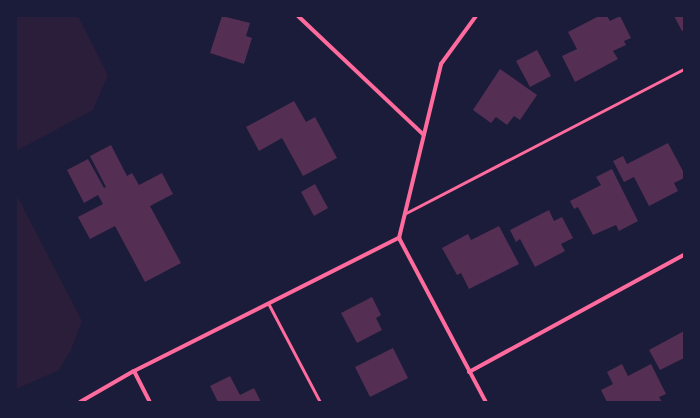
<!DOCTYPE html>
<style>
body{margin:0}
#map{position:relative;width:700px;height:418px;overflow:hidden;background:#1b1b3a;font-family:Overpass,sans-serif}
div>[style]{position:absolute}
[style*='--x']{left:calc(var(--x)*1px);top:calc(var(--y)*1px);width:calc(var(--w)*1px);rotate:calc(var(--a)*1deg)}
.green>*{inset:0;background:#2a1e3b}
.building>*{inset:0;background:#542f53}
.service>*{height:3px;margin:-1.5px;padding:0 1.5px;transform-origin:1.5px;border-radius:1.5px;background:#ff6b9d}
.minor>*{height:4px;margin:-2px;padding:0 2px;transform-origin:2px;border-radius:2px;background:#ff6b9d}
span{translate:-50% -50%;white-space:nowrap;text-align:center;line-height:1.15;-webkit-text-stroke:3px #1b1b3a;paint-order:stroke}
.frame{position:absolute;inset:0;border:17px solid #1b1b3a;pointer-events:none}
</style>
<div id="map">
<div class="green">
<div style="clip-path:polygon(16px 16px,78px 16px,108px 75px,93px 110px,16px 151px)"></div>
<div style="clip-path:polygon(16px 194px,82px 321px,71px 350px,59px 370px,16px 389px)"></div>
</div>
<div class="building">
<div style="clip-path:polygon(222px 16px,250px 23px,246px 36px,252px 38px,244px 64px,210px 53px)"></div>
<div style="clip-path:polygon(599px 16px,607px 16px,610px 21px,620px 16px,631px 38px,624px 41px,626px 45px,613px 51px,618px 59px,575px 82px,562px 56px,577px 49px,568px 32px)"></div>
<div style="clip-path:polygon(674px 16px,684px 16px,684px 30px,682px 31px)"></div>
<div style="clip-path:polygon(537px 50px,551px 76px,530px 87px,516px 61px)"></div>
<div style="clip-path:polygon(500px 69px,537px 95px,520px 120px,514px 116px,507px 125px,496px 117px,491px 123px,473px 110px)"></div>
<div style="clip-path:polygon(294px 101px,306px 122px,315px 117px,337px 158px,303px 176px,282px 138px,259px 151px,246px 127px)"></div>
<div style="clip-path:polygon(668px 143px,684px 173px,684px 178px,674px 183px,678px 191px,649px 206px,634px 177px,624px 182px,613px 161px,623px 156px,627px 164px)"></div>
<div style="clip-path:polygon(111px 145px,127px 176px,132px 173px,139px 185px,162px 173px,173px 194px,150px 206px,181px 263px,145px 282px,115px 226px,90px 239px,78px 217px,103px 204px,98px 195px,84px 203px,67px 170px,88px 159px,104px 188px,106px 187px,90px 156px)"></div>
<div style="clip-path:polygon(612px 169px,638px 221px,619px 231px,616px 225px,593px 235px,578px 207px,574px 209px,570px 201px,601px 185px,596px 177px)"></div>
<div style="clip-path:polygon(315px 184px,328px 208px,314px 216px,301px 192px)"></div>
<div style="clip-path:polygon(549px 210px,554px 221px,562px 217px,573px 238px,561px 244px,565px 251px,535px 267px,520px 239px,516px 242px,510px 230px)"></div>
<div style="clip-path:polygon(499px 226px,519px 264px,469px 289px,461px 273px,457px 275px,442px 248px,468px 234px,471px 240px)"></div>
<div style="clip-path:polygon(372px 297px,381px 315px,376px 318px,382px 330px,357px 343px,341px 313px)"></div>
<div style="clip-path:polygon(684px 331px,684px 358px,660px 370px,649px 350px)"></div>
<div style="clip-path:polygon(393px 348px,408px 378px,370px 397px,355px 367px)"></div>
<div style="clip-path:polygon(622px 364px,628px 376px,651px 364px,666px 394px,659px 397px,662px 402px,607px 402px,601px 390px,613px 384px,607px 372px)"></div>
<div style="clip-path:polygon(230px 376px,240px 395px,254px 388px,261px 402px,218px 402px,210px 386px)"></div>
</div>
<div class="service">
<div style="--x:404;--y:214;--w:315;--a:-27.4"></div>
<div style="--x:268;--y:303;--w:112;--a:62.3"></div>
</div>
<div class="minor">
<div style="--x:298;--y:16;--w:173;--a:43.4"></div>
<div style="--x:399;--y:238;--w:186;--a:62.1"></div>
<div style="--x:134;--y:371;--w:35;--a:63"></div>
<div style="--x:469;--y:372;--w:245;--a:-28.6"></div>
<div style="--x:80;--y:402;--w:62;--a:-29.9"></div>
<div style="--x:134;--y:371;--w:297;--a:-26.7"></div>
<div style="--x:399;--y:238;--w:179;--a:-76.4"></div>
<div style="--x:441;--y:64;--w:59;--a:-53.9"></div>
</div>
<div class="frame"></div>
</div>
